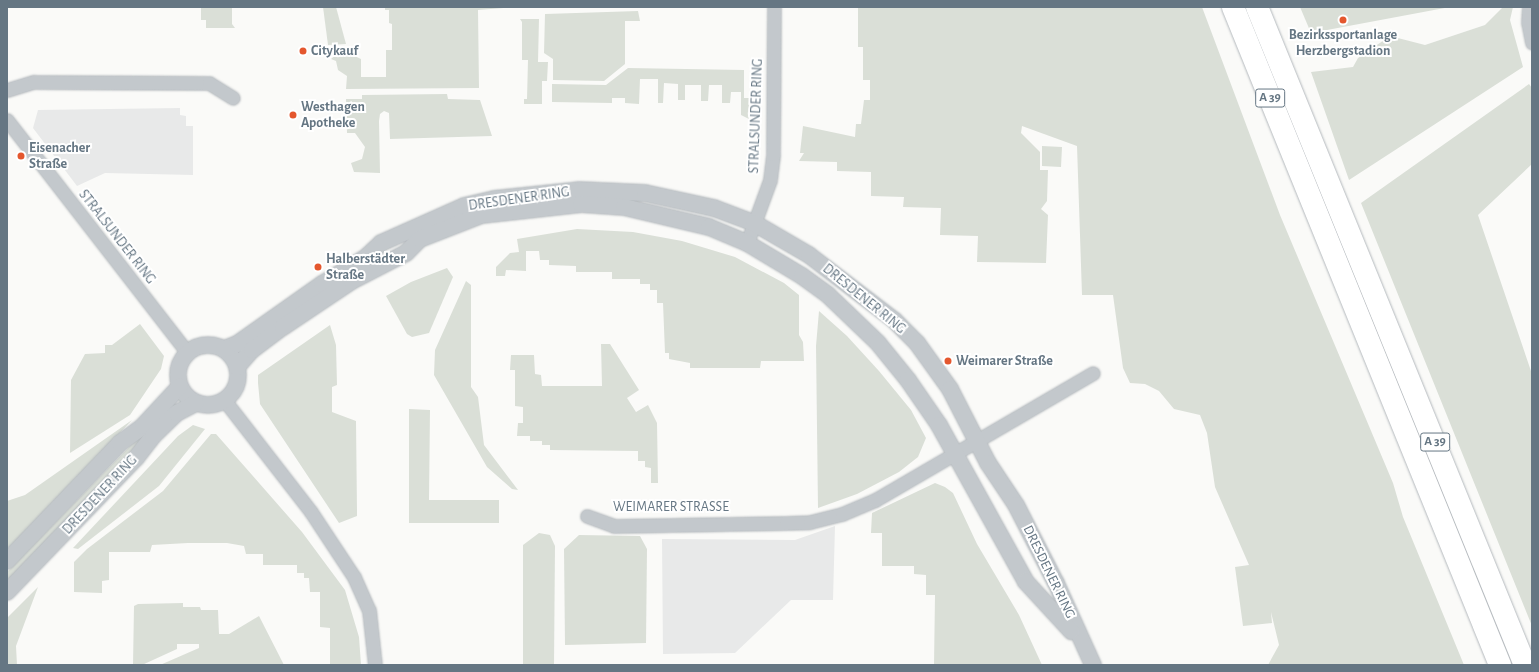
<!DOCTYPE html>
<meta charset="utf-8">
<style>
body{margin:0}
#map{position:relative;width:1539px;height:672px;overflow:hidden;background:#fafaf8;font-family:"Alegreya Sans",sans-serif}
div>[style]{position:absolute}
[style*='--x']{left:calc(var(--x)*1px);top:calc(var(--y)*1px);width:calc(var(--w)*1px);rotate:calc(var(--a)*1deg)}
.built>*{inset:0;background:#e8e9e9}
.green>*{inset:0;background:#dadfd7}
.roads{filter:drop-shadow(0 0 1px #b4b9bd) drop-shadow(0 0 1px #b4b9bd)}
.minor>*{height:13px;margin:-6.5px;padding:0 6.5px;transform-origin:6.5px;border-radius:6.5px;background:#c3c8cc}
.tertiary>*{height:16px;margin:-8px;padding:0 8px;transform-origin:8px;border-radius:8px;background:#c3c8cc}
.tertiary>.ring{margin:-8px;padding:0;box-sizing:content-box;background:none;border:16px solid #c3c8cc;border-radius:50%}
.motorway>*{height:22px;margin:-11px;padding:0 11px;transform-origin:11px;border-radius:11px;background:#fff}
.dots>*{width:11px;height:11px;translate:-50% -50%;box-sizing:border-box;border:2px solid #fff;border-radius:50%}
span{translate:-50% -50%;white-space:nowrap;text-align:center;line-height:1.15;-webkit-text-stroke:4px #fff;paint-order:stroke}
.shield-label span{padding:1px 3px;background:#fff;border:1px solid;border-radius:3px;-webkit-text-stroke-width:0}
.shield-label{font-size:13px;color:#657683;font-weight:700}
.poi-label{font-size:14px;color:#657683;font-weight:700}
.left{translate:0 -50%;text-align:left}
.street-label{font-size:14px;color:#657683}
.frame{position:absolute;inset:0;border:8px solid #657683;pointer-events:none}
</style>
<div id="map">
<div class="built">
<div style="clip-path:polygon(180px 108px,180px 115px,186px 116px,186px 126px,193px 126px,193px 175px,105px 173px,77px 186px,33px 128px,38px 110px)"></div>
<div style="clip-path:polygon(835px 526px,833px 600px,791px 600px,735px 653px,663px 654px,662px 539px,795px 540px)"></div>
</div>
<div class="green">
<div style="clip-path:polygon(201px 7px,232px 7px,232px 24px,235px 28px,206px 28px,206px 20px,201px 20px)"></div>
<div style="clip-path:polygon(323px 7px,336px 7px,346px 44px,328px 45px)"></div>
<div style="clip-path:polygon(385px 7px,517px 7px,478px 10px,479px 88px,346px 89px,347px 76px,338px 70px,336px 61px,331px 59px,338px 53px,348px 53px,361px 59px,361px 77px,386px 77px,386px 50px,392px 50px,392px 24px,389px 23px,389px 10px,385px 10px)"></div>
<div style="clip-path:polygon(858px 7px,1202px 7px,1280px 215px,1393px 483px,1403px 517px,1464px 665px,1268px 665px,1279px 645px,1271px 612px,1272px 623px,1243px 626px,1235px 567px,1249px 565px,1215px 487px,1207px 433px,1200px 415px,1174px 409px,1159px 391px,1145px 384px,1130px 383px,1123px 368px,1113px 295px,1082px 295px,1077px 146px,1022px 126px,1021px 133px,1040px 152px,1040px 170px,1048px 170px,1047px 201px,1041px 209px,1048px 215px,1046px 263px,977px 262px,978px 236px,940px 235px,941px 208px,903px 207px,904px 197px,871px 196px,871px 172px,837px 171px,837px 162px,799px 161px,804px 153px,800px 153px,803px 126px,855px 137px,856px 124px,861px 124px,864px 100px,870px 100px,870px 80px,863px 80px,863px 47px,858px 47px)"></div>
<div style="clip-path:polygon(1300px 7px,1450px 7px,1311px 33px)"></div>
<div style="clip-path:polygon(1503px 7px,1513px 7px,1510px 20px,1523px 67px,1349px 180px,1311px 72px,1353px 67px,1358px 58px,1390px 36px,1425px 45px,1485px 25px)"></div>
<div style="clip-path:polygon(638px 11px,640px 21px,625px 21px,625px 64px,604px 81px,553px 80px,553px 59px,544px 53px,545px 14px)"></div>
<div style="clip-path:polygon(520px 19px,539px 19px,538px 62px,548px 62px,547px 81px,542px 81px,542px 104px,524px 104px,524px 99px,527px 99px,528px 60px,522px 60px,522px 22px)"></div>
<div style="clip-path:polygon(628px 68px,744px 70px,744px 98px,749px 98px,749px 119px,741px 115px,741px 92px,731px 92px,730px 103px,722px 103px,722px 85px,709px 85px,708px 101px,701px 101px,701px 85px,685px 85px,685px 100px,678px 100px,678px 84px,664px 83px,663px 103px,658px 103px,658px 79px,640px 79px,639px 104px,625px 103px,625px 98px,612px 98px,612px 103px,552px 102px,552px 84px,606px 85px)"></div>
<div style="clip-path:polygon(1529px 84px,1532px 88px,1532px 164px,1478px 215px,1532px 374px,1532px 626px,1361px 203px)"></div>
<div style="clip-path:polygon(447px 94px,448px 99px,480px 100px,492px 136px,390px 139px,389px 113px,384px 111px,380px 114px,379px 121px,380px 173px,354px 172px,351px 163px,362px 159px,365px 147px,355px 133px,347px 133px,346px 99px,362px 99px,362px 95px)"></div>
<div style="clip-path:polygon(1042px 146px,1062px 147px,1061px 167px,1042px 166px)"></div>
<div style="clip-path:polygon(577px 229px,633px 232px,682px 241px,735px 257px,784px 283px,799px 295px,799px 335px,803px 342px,804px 361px,761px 361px,760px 368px,690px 368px,690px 363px,669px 359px,669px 353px,665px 353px,663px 303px,657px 303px,657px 290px,650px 290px,650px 284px,640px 284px,640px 279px,612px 279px,612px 272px,576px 272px,576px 266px,549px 265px,549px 260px,540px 260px,539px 251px,526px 251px,526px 271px,506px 270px,505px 276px,496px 276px,496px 267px,510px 253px,519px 252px,517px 239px)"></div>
<div style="clip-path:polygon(447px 268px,453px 277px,429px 333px,412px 337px,407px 334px,386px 296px,411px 282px)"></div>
<div style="clip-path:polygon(466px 281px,471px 285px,471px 387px,478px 397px,484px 445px,518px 490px,512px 489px,487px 467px,434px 375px,435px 350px)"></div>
<div style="clip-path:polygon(819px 311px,847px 336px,879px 371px,911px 410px,926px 438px,918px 457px,899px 472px,857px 494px,818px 508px,816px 346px)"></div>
<div style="clip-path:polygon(140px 324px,164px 356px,161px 369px,130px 415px,70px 453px,71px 380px,85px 354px,105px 353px,105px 345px,112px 345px)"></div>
<div style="clip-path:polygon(330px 325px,336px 345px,337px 385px,332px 387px,332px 412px,356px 421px,357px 511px,357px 516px,339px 523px,260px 404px,258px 383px,258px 375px)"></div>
<div style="clip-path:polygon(601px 344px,610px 344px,639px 390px,627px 398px,636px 412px,648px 405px,657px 423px,658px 483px,651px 483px,651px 468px,645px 467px,645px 461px,638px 461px,638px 451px,550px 450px,550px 445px,542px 445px,542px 441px,530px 441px,530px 436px,517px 436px,518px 423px,523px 423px,523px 407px,515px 406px,515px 370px,510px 370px,511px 355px,534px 355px,535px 374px,541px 375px,542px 386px,602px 386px)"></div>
<div style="clip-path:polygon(166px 409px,171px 413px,7px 582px,7px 572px)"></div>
<div style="clip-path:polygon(409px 409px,430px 410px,429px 500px,499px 500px,499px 523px,409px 523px)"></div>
<div style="clip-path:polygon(132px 420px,30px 528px,7px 549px,7px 501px,25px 495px)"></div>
<div style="clip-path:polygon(193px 425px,205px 429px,159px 486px,78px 549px,73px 548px,178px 436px)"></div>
<div style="clip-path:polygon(211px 434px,216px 434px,302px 532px,345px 590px,359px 637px,361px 665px,330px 665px,330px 628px,320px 627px,320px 592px,310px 592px,309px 578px,304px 578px,304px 573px,297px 573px,297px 565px,263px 565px,263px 554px,246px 554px,244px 546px,227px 543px,188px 543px,152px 545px,150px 552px,109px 552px,109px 580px,102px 581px,102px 593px,74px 592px,74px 562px,87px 549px,163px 491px)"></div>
<div style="clip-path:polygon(935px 483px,945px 487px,953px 493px,977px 544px,1019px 615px,1042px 665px,934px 665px,935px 595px,926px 595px,926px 575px,914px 574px,914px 566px,882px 566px,882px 533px,871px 533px,872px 513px)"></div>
<div style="clip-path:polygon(539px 533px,550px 535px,555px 546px,554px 665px,523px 665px,523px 545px)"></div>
<div style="clip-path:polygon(579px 535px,640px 536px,647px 549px,646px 643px,565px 645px,564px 549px)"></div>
<div style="clip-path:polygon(38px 587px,16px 646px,17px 665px,7px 665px,7px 618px)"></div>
<div style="clip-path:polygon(183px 603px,183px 607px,200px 607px,201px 610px,218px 610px,219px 634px,229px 634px,259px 616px,284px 665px,160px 665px,199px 648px,199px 644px,177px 644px,177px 649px,142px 665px,133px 665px,134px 606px,138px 604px)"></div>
</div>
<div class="roads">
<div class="minor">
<div style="--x:1529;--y:7;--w:15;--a:94"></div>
<div style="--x:1528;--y:22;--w:21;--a:79"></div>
<div style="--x:7;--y:90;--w:28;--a:-17"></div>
<div style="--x:34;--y:82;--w:175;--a:0.3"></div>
<div style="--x:209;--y:83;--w:28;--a:32"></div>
<div style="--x:7;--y:120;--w:295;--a:52.2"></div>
<div style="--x:747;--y:243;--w:67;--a:-69.9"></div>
<div style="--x:770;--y:180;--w:26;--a:-83"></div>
<div style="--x:773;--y:154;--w:147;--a:-89.6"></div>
<div style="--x:225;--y:401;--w:140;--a:52.2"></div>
<div style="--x:311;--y:512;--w:78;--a:56.5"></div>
<div style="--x:354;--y:577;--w:36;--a:66"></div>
<div style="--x:369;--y:610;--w:55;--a:83.8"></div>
<div style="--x:587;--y:516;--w:29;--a:20"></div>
<div style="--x:614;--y:526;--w:172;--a:-1"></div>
<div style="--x:786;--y:523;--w:24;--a:-2"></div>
<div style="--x:810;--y:522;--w:33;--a:-14"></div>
<div style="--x:842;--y:514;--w:36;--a:-23"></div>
<div style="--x:875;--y:500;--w:252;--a:-30.2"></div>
</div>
<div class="tertiary">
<div class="ring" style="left:178px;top:345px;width:44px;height:44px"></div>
<div style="--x:224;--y:349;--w:14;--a:-21"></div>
<div style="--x:237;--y:344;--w:104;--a:-35.2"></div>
<div style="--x:322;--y:284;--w:50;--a:-31.2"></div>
<div style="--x:365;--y:258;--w:22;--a:-43"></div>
<div style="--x:381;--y:243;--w:91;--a:-24"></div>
<div style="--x:464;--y:206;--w:31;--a:-13"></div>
<div style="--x:494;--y:199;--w:85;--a:-6"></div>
<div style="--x:579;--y:190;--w:66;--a:2.6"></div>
<div style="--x:645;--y:193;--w:71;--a:12.3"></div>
<div style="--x:714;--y:208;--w:43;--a:20.6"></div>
<div style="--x:754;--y:223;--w:64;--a:30.2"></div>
<div style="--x:809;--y:255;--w:107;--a:37.4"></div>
<div style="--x:894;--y:320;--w:33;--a:45"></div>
<div style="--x:917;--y:343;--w:57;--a:54.3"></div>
<div style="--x:950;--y:389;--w:83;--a:62.8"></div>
<div style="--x:988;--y:463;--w:50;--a:56.3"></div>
<div style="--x:1016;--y:505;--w:88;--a:62.9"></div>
<div style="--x:1056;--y:583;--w:90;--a:65.7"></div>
<div style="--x:237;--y:367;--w:23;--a:-49"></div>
<div style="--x:252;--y:350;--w:39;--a:-37"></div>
<div style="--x:283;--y:327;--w:83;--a:-33.7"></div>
<div style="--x:352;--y:281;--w:61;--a:-27.4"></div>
<div style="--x:406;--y:253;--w:20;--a:-45"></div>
<div style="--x:420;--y:239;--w:66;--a:-21.2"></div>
<div style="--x:482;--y:215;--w:100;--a:-6.3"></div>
<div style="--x:581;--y:204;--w:43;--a:4"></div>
<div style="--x:624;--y:207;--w:87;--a:13.2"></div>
<div style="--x:709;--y:227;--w:41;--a:22.8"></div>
<div style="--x:747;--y:243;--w:64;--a:31"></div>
<div style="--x:802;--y:276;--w:32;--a:36"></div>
<div style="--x:828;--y:295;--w:69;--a:43.8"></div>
<div style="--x:878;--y:343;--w:48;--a:51"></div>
<div style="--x:908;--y:380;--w:55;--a:55.4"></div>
<div style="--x:939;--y:425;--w:179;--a:61"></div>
<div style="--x:1026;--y:582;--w:67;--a:47.4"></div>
<div style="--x:7;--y:561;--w:163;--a:-46.2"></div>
<div style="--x:120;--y:443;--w:29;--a:-36"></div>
<div style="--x:143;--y:426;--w:54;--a:-47.2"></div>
<div style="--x:7;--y:592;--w:186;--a:-46.1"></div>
<div style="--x:136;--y:458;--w:28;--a:-52"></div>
<div style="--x:153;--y:436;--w:33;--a:-44"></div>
<div style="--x:177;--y:413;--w:21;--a:-28"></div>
</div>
<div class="motorway">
<div style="--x:1233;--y:7;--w:710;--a:67.91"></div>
<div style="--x:1257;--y:7;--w:710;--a:67.84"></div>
</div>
</div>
<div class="dots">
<div style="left:1343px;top:20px;background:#e4572e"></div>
<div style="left:303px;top:51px;background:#e4572e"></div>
<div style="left:293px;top:115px;background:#e4572e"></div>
<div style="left:21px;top:156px;background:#e4572e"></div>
<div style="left:318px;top:267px;background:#e4572e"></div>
<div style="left:948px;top:361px;background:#e4572e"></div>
</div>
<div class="shield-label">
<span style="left:1270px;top:98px">A 39</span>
<span style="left:1435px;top:442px">A 39</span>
</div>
<div class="poi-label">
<span style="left:1343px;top:43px">Bezirkssportanlage<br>Herzbergstadion</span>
<span class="left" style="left:311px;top:51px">Citykauf</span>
<span class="left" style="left:301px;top:115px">Westhagen<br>Apotheke</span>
<span class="left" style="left:29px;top:156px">Eisenacher<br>Straße</span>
<span class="left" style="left:326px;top:267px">Halberstädter<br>Straße</span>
<span class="left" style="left:956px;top:361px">Weimarer Straße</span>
</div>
<div class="street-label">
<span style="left:756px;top:116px;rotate:-88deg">STRALSUNDER RING</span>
<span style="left:519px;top:199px;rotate:-8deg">DRESDENER RING</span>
<span style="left:117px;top:237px;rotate:52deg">STRALSUNDER RING</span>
<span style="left:864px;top:299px;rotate:39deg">DRESDENER RING</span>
<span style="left:100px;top:495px;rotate:-47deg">DRESDENER RING</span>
<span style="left:671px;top:507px">WEIMARER STRASSE</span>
<span style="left:1049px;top:572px;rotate:64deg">DRESDENER RING</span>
</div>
<div class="frame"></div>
</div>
